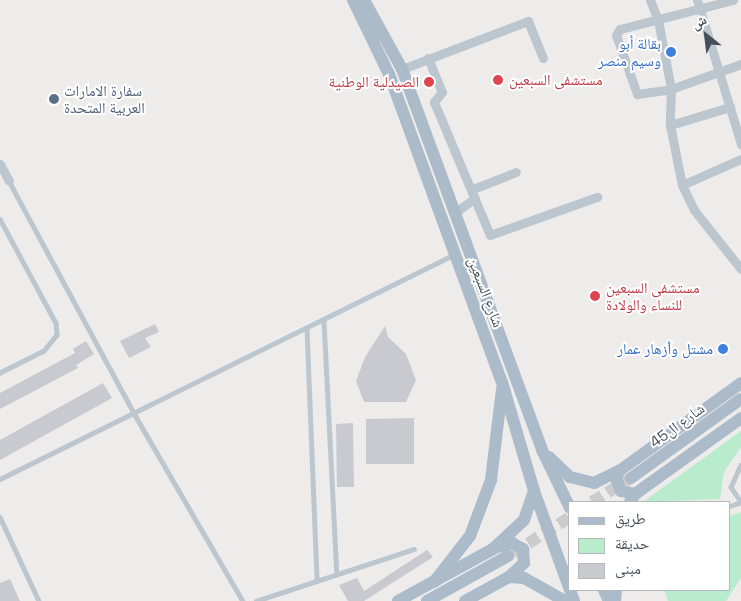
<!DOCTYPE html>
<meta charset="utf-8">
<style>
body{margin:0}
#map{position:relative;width:741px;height:601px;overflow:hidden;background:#eeebeb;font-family:"Space Grotesk","Noto Naskh Arabic",sans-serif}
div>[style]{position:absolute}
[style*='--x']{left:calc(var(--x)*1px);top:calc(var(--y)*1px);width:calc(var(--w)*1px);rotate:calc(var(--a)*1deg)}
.green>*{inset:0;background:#b9eccd}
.building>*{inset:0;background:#c8cad0}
.primary-tunnel>*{height:12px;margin-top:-6px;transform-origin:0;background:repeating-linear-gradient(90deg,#ccccce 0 12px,transparent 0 18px)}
.lane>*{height:4.5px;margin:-2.25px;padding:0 2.25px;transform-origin:2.25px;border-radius:2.25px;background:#bcc6ce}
.street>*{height:9px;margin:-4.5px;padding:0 4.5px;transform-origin:4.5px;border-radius:4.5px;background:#bcc6ce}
.primary>*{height:12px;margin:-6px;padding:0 6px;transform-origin:6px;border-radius:6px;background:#abbbca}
.dots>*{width:14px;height:14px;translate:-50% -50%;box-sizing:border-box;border:2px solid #fff;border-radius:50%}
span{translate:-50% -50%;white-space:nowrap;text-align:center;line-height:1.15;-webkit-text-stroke:4px #fff;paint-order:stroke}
.shop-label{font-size:15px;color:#366cbe}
.right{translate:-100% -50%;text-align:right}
.health-label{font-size:15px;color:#be3a42}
.left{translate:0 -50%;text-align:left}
.service-label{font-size:15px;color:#4e5e75}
.street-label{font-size:15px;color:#444f58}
.legend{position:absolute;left:568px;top:501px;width:162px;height:90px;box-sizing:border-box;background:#fff;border:1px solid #b4b9bc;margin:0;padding:6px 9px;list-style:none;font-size:15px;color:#444f58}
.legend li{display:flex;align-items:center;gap:10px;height:25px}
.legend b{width:25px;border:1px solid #b4b9bc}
.north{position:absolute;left:681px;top:10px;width:50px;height:50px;-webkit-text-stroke:4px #fff;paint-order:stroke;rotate:331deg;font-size:14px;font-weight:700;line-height:20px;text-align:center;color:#444f58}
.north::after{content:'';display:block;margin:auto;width:18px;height:22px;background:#444f58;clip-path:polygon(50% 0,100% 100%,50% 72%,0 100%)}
</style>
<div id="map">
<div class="green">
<div style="clip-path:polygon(741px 431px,741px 447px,724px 472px,720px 499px,643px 502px)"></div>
<div style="clip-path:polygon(741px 512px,741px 578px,726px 601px,668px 601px,664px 590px,730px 590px,730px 516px)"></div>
</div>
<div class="building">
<div style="clip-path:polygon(155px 324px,159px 332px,145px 338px,151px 347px,129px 358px,120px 341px)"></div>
<div style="clip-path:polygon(385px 326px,388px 337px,406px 354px,416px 380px,406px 402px,364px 402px,356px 381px,365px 357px)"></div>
<div style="clip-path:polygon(86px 341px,94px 354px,76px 365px,78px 368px,0 409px,0 393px,75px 353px,73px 349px)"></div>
<div style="clip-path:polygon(103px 383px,112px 398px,0 460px,0 440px)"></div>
<div style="clip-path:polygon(414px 418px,414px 464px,366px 464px,366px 419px)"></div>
<div style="clip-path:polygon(353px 423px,354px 487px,337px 487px,336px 424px)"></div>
<div style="clip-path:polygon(427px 550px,433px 557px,364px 601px,348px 601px,339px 585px,357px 578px,364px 591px)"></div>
<div style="clip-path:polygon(10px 579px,20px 601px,0 601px,0 583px)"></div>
</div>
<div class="primary-tunnel">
<div style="--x:592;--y:502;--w:46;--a:-31.6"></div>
<div style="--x:513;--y:553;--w:67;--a:-32.3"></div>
</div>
<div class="lane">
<div style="--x:9;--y:181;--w:266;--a:61.7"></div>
<div style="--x:135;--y:415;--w:215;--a:59.9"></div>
<div style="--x:0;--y:219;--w:118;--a:61.7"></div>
<div style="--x:56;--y:323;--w:12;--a:85"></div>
<div style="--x:57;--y:335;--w:21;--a:129"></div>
<div style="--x:44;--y:351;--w:49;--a:153.4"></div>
<div style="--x:324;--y:321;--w:253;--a:87.1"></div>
<div style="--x:307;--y:329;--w:252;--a:87.7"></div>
<div style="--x:741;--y:465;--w:24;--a:114"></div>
<div style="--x:731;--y:487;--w:18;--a:56"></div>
<div style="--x:0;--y:479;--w:505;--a:-26.31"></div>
<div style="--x:730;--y:506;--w:12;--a:-20"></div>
<div style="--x:0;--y:517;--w:93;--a:65.1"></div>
<div style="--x:256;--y:601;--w:166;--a:-18.2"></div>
</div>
<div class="street">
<div style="--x:650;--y:0;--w:22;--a:68"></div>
<div style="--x:658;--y:20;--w:70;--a:79.3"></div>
<div style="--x:671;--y:89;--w:36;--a:92"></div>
<div style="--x:670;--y:125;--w:61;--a:78.7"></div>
<div style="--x:682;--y:185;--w:28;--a:64"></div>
<div style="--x:694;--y:210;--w:75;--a:51.5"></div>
<div style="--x:697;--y:0;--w:151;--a:73"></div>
<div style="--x:733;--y:0;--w:117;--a:165.6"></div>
<div style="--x:620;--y:29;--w:7;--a:124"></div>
<div style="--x:616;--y:35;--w:63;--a:70.4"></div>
<div style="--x:637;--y:94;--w:34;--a:-8"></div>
<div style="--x:671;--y:89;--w:74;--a:-19.7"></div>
<div style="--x:428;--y:58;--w:37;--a:68"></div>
<div style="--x:442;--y:92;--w:13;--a:129"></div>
<div style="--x:434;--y:102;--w:144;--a:67.2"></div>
<div style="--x:490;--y:235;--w:114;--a:-19.6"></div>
<div style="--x:402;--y:69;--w:135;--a:-20.9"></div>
<div style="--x:528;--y:21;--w:40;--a:68"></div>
<div style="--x:670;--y:125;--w:63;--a:-16.7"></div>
<div style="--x:0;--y:164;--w:19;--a:62"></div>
<div style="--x:682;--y:185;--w:64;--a:-23.8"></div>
<div style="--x:473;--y:189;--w:46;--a:-21.6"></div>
<div style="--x:457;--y:211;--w:22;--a:-36"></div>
</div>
<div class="primary">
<div style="--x:353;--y:0;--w:82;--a:64.1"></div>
<div style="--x:389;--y:74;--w:328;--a:69.9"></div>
<div style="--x:502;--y:382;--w:114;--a:73.6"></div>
<div style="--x:534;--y:491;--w:117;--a:70"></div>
<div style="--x:364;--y:0;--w:79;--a:61.2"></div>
<div style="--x:402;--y:69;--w:406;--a:69.8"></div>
<div style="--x:542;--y:450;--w:64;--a:64.2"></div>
<div style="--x:549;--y:457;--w:29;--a:44"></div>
<div style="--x:570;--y:477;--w:25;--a:14"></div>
<div style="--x:594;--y:483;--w:28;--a:-26"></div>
<div style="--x:619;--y:471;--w:150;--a:-35.8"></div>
<div style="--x:619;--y:471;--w:8;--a:113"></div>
<div style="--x:616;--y:478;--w:14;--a:69"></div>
<div style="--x:621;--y:491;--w:14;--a:12"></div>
<div style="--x:631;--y:478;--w:135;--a:-35.7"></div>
<div style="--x:630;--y:502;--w:9;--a:-58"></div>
<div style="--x:635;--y:494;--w:130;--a:-35.6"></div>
<div style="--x:498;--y:547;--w:15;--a:-16"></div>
<div style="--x:512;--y:543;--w:13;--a:29"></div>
<div style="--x:523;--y:549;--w:14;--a:86"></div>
<div style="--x:524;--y:563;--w:21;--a:137"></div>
<div style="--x:434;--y:582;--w:58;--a:-52"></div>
<div style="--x:470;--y:536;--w:60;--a:-69.4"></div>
<div style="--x:491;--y:480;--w:92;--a:-83.1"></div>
<div style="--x:604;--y:590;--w:12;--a:66"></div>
<div style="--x:398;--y:601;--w:108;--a:-28.7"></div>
<div style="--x:493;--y:549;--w:42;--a:-43.1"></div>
<div style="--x:524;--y:520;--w:31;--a:-71"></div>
<div style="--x:427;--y:601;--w:93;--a:-29.1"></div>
<div style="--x:465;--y:601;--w:50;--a:-28.6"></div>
<div style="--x:509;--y:577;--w:15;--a:4"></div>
<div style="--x:524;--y:578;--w:47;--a:29.3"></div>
<div style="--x:615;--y:601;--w:11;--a:-85"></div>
</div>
<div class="dots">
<div style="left:671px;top:52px;background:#3f7fe0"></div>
<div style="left:498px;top:80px;background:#e0444e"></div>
<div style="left:429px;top:82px;background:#e0444e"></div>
<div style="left:54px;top:99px;background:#5c6f8a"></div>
<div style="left:595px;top:296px;background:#e0444e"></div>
<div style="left:723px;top:349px;background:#3f7fe0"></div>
</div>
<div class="shop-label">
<span class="right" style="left:661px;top:52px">بقالة أبو<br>وسيم منصر</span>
<span class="right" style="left:713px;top:349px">مشتل وأزهار عمار</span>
</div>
<div class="health-label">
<span class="left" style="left:509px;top:80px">مستشفى السبعين</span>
<span class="right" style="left:419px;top:82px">الصيدلية الوطنية</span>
<span class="left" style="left:606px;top:296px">مستشفى السبعين<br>للنساء والولادة</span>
</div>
<div class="service-label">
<span class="left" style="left:64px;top:99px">سفارة الامارات<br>العربية المتحدة</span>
</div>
<div class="street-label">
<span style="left:486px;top:292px;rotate:69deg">شارع السبعين</span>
<span style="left:677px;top:425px;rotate:-36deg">شارع ال45</span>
</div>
<ul class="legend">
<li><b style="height:6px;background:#abbbca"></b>طريق</li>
<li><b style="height:14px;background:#b9eccd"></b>حديقة</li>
<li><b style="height:14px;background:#c8cad0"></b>مبنى</li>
</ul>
<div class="north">ش</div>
</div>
